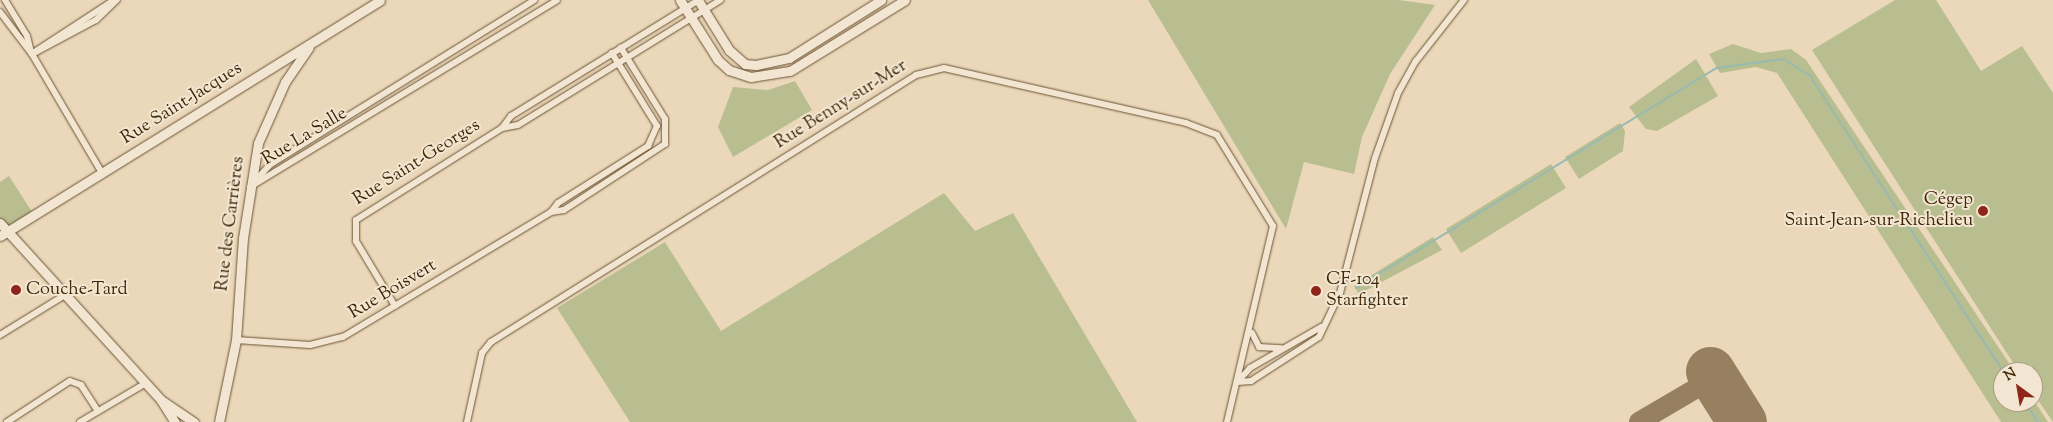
<!DOCTYPE html>
<meta charset="utf-8">
<style>
body{margin:0}
#map{position:relative;width:2053px;height:422px;overflow:hidden;background:#ebd8ba;font-family:"Sorts Mill Goudy",serif}
div>[style]{position:absolute}
[style*='--x']{left:calc(var(--x)*1px);top:calc(var(--y)*1px);width:calc(var(--w)*1px);rotate:calc(var(--a)*1deg)}
.green>*{inset:0;background:#b8be8f}
.stream>*{height:2px;margin:-1px;padding:0 1px;transform-origin:1px;border-radius:1px;background:#98bab0}
.taxiway>*{height:20px;margin:-10px;padding:0 10px;transform-origin:10px;border-radius:10px;background:#968060}
.runway>*{height:49px;margin:-24.5px;padding:0 24.5px;transform-origin:24.5px;border-radius:24.5px;background:#968060}
.roads{filter:drop-shadow(0 0 1px #6b5334) drop-shadow(0 0 1px #6b5334)}
.street>*{height:6px;margin:-3px;padding:0 3px;transform-origin:3px;border-radius:3px;background:#f2e6d2}
.secondary>*{height:9px;margin:-4.5px;padding:0 4.5px;transform-origin:4.5px;border-radius:4.5px;background:#f2e6d2}
.dots>*{width:14px;height:14px;translate:-50% -50%;box-sizing:border-box;border:2px solid #f2e6d2;border-radius:50%}
span{translate:-50% -50%;white-space:nowrap;text-align:center;line-height:1.15;-webkit-text-stroke:4px #f2e6d2;paint-order:stroke}
.street-label{font-size:18px;color:#402707}
.poi-label{font-size:18px;color:#402707}
.right{translate:-100% -50%;text-align:right}
.left{translate:0 -50%;text-align:left}
.north{position:absolute;left:1993px;top:362px;width:50px;height:50px;box-sizing:border-box;background:#f2e6d2;border:1px solid #ab9a81;border-radius:50%;rotate:328deg;font-size:14px;font-weight:700;line-height:20px;text-align:center;color:#402707}
.north::after{content:'';display:block;margin:auto;width:18px;height:22px;background:#8f2418;clip-path:polygon(50% 0,100% 100%,50% 72%,0 100%)}
</style>
<div id="map">
<div class="green">
<div style="clip-path:polygon(1148px 0,1399px 0,1435px 5px,1390px 74px,1362px 137px,1354px 174px,1304px 162px,1286px 229px)"></div>
<div style="clip-path:polygon(1895px 0,1936px 0,1981px 71px,2022px 46px,2053px 93px,2053px 422px,2033px 393px,2033px 372px,2019px 372px,1812px 50px)"></div>
<div style="clip-path:polygon(1733px 44px,1761px 53px,1791px 49px,1806px 60px,2015px 372px,2003px 372px,2003px 402px,2033px 399px,2048px 422px,2001px 422px,1777px 73px,1756px 67px,1720px 73px,1709px 54px)"></div>
<div style="clip-path:polygon(1696px 59px,1718px 96px,1657px 131px,1646px 129px,1629px 107px)"></div>
<div style="clip-path:polygon(795px 81px,812px 110px,733px 157px,718px 127px,733px 87px,768px 90px)"></div>
<div style="clip-path:polygon(1620px 123px,1625px 131px,1623px 151px,1579px 179px,1565px 157px)"></div>
<div style="clip-path:polygon(1551px 164px,1566px 188px,1461px 253px,1446px 229px)"></div>
<div style="clip-path:polygon(9px 176px,34px 215px,7px 231px,0 223px,0 182px)"></div>
<div style="clip-path:polygon(944px 193px,975px 231px,1013px 213px,1137px 422px,630px 422px,557px 308px,665px 242px,721px 331px)"></div>
<div style="clip-path:polygon(1433px 237px,1442px 250px,1359px 294px,1354px 286px)"></div>
</div>
<div class="stream">
<div style="--x:1356;--y:288;--w:423;--a:-31.4"></div>
<div style="--x:1717;--y:68;--w:67;--a:-7.8"></div>
<div style="--x:1783;--y:59;--w:32;--a:32"></div>
<div style="--x:1810;--y:76;--w:354;--a:56.8"></div>
<div style="--x:2024;--y:402;--w:24;--a:55"></div>
</div>
<div class="taxiway">
<div style="--x:1639;--y:422;--w:87;--a:-30.4"></div>
</div>
<div class="runway">
<div style="--x:1710;--y:371;--w:60;--a:57.9"></div>
</div>
<div class="roads">
<div class="street">
<div style="--x:5;--y:0;--w:42;--a:58.6"></div>
<div style="--x:27;--y:36;--w:16;--a:76"></div>
<div style="--x:0;--y:12;--w:53;--a:52.7"></div>
<div style="--x:32;--y:54;--w:138;--a:59.5"></div>
<div style="--x:33;--y:53;--w:97;--a:-33.2"></div>
<div style="--x:32;--y:54;--w:72;--a:-28"></div>
<div style="--x:96;--y:20;--w:29;--a:-44"></div>
<div style="--x:502;--y:128;--w:16;--a:-11"></div>
<div style="--x:518;--y:125;--w:238;--a:-31.7"></div>
<div style="--x:253;--y:183;--w:26;--a:-47"></div>
<div style="--x:271;--y:164;--w:310;--a:-31.9"></div>
<div style="--x:250;--y:187;--w:359;--a:-31.3"></div>
<div style="--x:551;--y:212;--w:13;--a:-9"></div>
<div style="--x:564;--y:210;--w:121;--a:-33.2"></div>
<div style="--x:665;--y:144;--w:25;--a:-90"></div>
<div style="--x:665;--y:119;--w:84;--a:-121.8"></div>
<div style="--x:395;--y:306;--w:76;--a:-121"></div>
<div style="--x:356;--y:241;--w:21;--a:-90"></div>
<div style="--x:356;--y:220;--w:173;--a:-32.2"></div>
<div style="--x:502;--y:128;--w:15;--a:-53"></div>
<div style="--x:511;--y:116;--w:221;--a:-31.7"></div>
<div style="--x:1252;--y:333;--w:16;--a:63"></div>
<div style="--x:1259;--y:347;--w:22;--a:3"></div>
<div style="--x:0;--y:335;--w:76;--a:-31.6"></div>
<div style="--x:236;--y:340;--w:74;--a:3.9"></div>
<div style="--x:310;--y:345;--w:34;--a:-14"></div>
<div style="--x:343;--y:337;--w:243;--a:-31"></div>
<div style="--x:551;--y:212;--w:11;--a:-52"></div>
<div style="--x:558;--y:203;--w:107;--a:-32.3"></div>
<div style="--x:648;--y:146;--w:22;--a:-66"></div>
<div style="--x:657;--y:126;--w:86;--a:-121.7"></div>
<div style="--x:1239;--y:380;--w:16;--a:-47"></div>
<div style="--x:1250;--y:368;--w:82;--a:-30"></div>
<div style="--x:1238;--y:382;--w:13;--a:-4"></div>
<div style="--x:1251;--y:381;--w:81;--a:-32.9"></div>
<div style="--x:1319;--y:337;--w:49;--a:-64.5"></div>
<div style="--x:1340;--y:293;--w:139;--a:-75.5"></div>
<div style="--x:1375;--y:158;--w:69;--a:-70.5"></div>
<div style="--x:1398;--y:93;--w:37;--a:-61"></div>
<div style="--x:1416;--y:61;--w:78;--a:-51.8"></div>
<div style="--x:7;--y:422;--w:75;--a:-33.1"></div>
<div style="--x:70;--y:381;--w:12;--a:20"></div>
<div style="--x:81;--y:385;--w:31;--a:57"></div>
<div style="--x:80;--y:422;--w:77;--a:-30.6"></div>
<div style="--x:467;--y:422;--w:71;--a:-77.7"></div>
<div style="--x:482;--y:353;--w:14;--a:-51"></div>
<div style="--x:491;--y:342;--w:502;--a:-32.14"></div>
<div style="--x:916;--y:75;--w:29;--a:-14"></div>
<div style="--x:944;--y:68;--w:248;--a:12.8"></div>
<div style="--x:1186;--y:123;--w:33;--a:21"></div>
<div style="--x:1217;--y:135;--w:107;--a:58.4"></div>
<div style="--x:1273;--y:226;--w:201;--a:103.2"></div>
</div>
<div class="secondary">
<div style="--x:680;--y:0;--w:71;--a:57.7"></div>
<div style="--x:718;--y:60;--w:15;--a:42"></div>
<div style="--x:729;--y:70;--w:23;--a:18"></div>
<div style="--x:751;--y:77;--w:39;--a:-9"></div>
<div style="--x:790;--y:71;--w:135;--a:-31.7"></div>
<div style="--x:698;--y:0;--w:59;--a:58.2"></div>
<div style="--x:729;--y:50;--w:21;--a:41"></div>
<div style="--x:745;--y:64;--w:11;--a:5"></div>
<div style="--x:756;--y:65;--w:34;--a:-12"></div>
<div style="--x:789;--y:58;--w:109;--a:-32.2"></div>
<div style="--x:0;--y:223;--w:239;--a:47.7"></div>
<div style="--x:161;--y:400;--w:26;--a:58"></div>
<div style="--x:0;--y:236;--w:447;--a:-31.8"></div>
<div style="--x:161;--y:400;--w:40;--a:34"></div>
<div style="--x:219;--y:422;--w:84;--a:-78.3"></div>
<div style="--x:236;--y:340;--w:102;--a:-86.1"></div>
<div style="--x:243;--y:238;--w:96;--a:-81"></div>
<div style="--x:258;--y:143;--w:67;--a:-66.1"></div>
<div style="--x:285;--y:82;--w:42;--a:-55.6"></div>
</div>
</div>
<div class="dots">
<div style="left:1983px;top:211px;background:#8f2418"></div>
<div style="left:16px;top:290px;background:#8f2418"></div>
<div style="left:1316px;top:291px;background:#8f2418"></div>
</div>
<div class="street-label">
<span style="left:182px;top:104px;rotate:-32deg">Rue Saint-Jacques</span>
<span style="left:841px;top:105px;rotate:-32deg">Rue Benny-sur-Mer</span>
<span style="left:305px;top:137px;rotate:-31deg">Rue La Salle</span>
<span style="left:417px;top:163px;rotate:-32deg">Rue Saint-Georges</span>
<span style="left:231px;top:224px;rotate:-83deg">Rue des Carrières</span>
<span style="left:393px;top:290px;rotate:-31deg">Rue Boisvert</span>
</div>
<div class="poi-label">
<span class="right" style="left:1973px;top:211px">Cégep<br>Saint-Jean-sur-Richelieu</span>
<span class="left" style="left:1326px;top:291px">CF-104<br>Starfighter</span>
<span class="left" style="left:26px;top:290px">Couche-Tard</span>
</div>
<div class="north">N</div>
</div>
